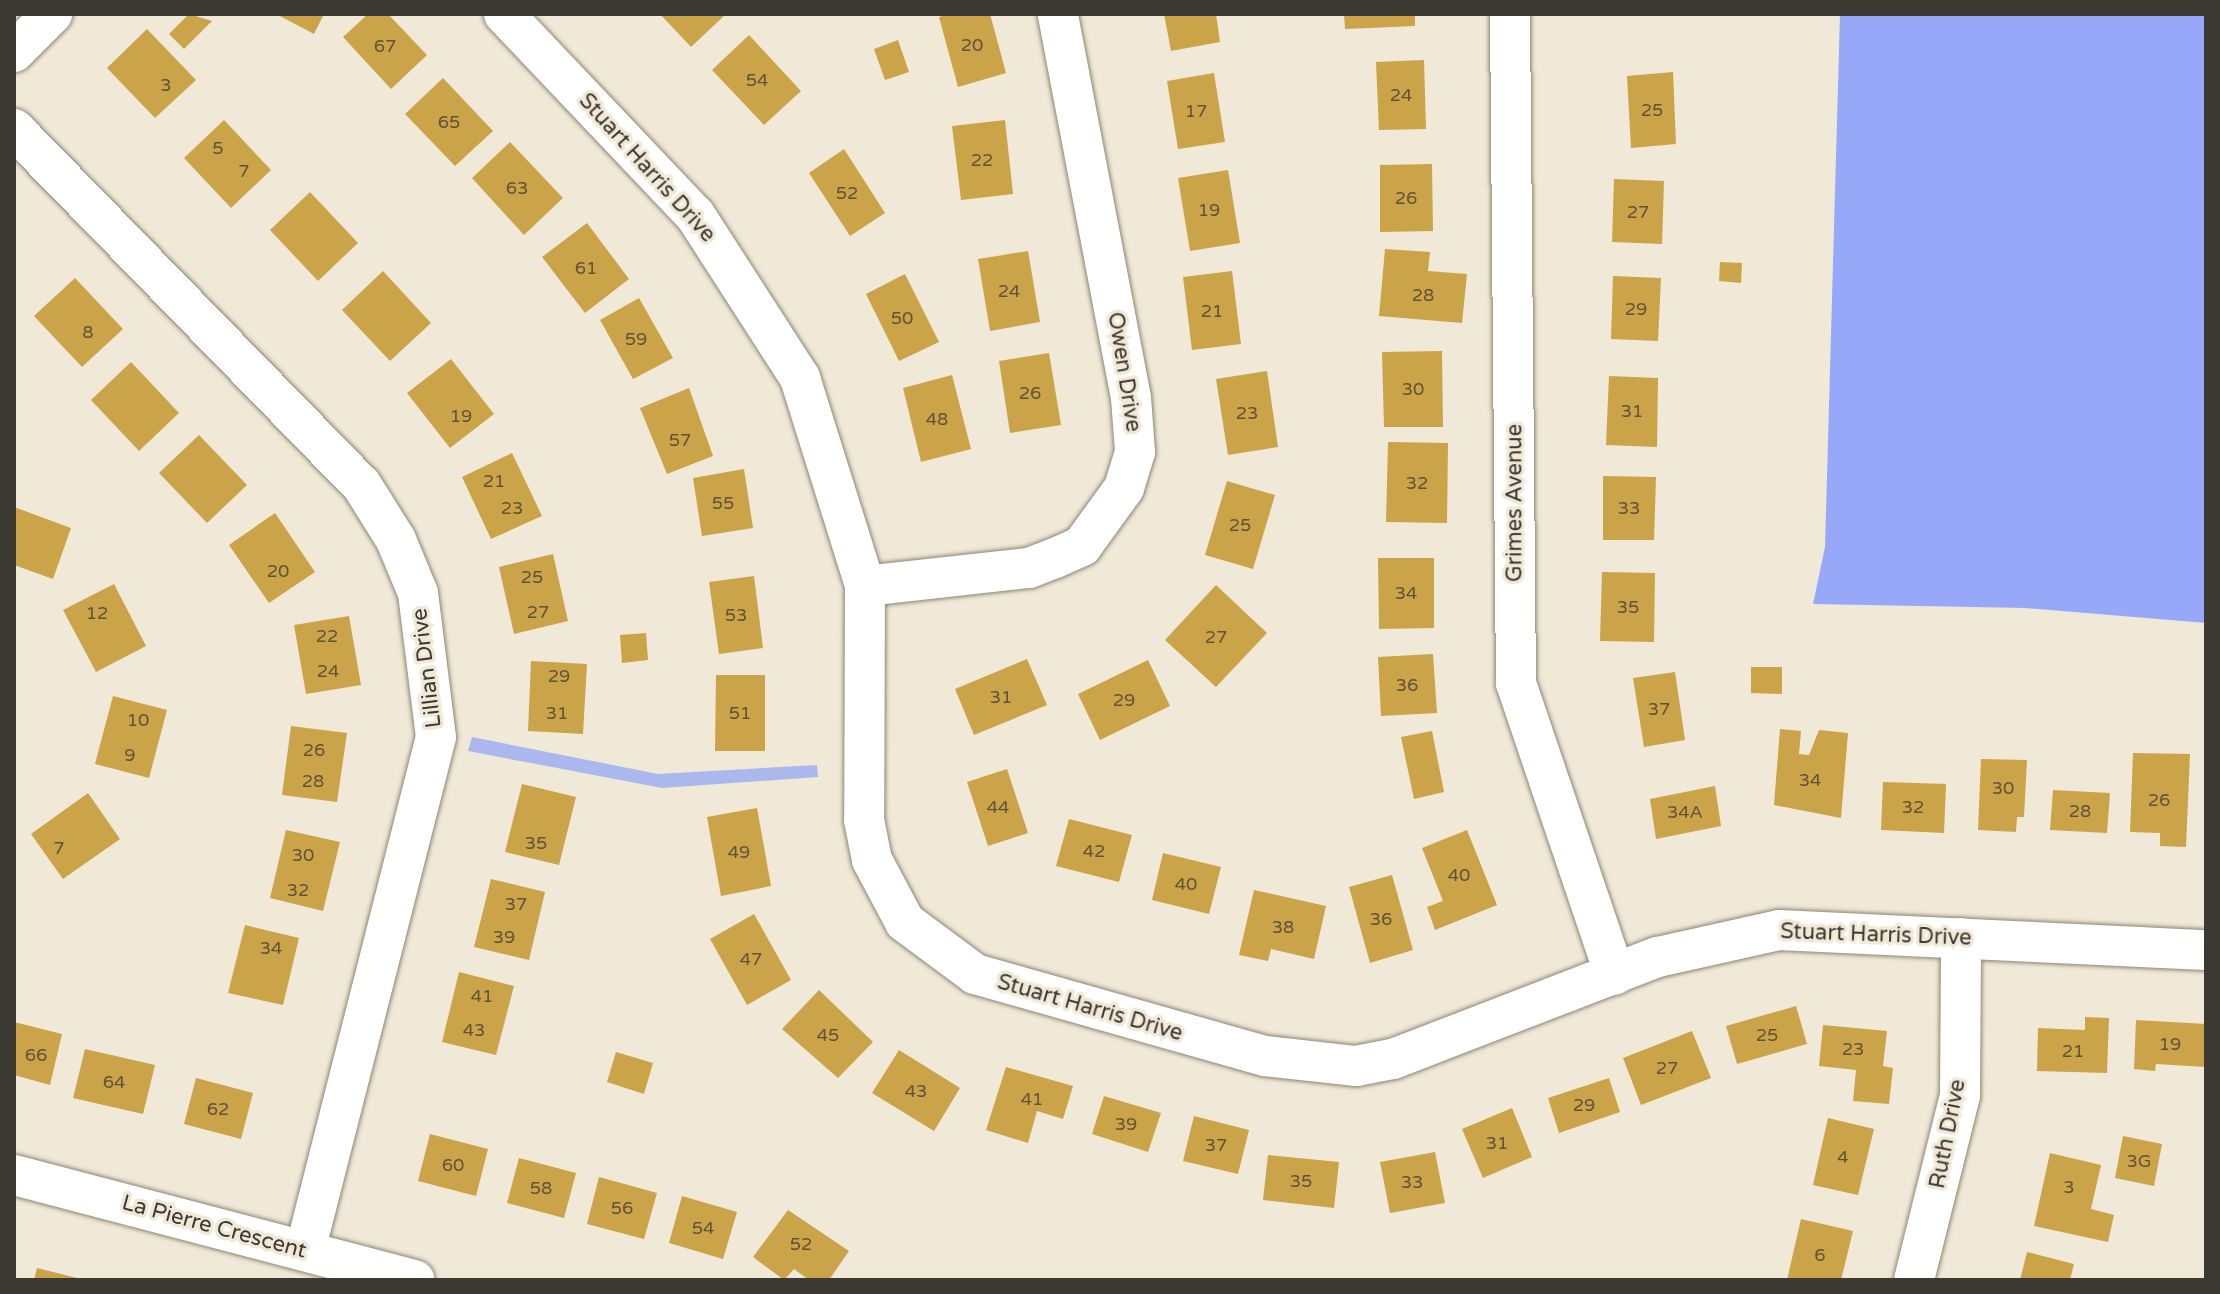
<!DOCTYPE html>
<style>
body{margin:0}
#map{position:relative;width:2220px;height:1294px;overflow:hidden;background:#f1e9d7;font-family:"Varela Round",sans-serif}
div>[style]{position:absolute}
[style*='--x']{left:calc(var(--x)*1px);top:calc(var(--y)*1px);width:calc(var(--w)*1px);rotate:calc(var(--a)*1deg)}
.green>*{inset:0;background:#abb8ed}
.forest>*{inset:0;background:#97a8f9}
.building>*{inset:0;background:#cba349}
.roads{filter:drop-shadow(0 0 2px #8d8676) drop-shadow(0 0 2px #8d8676)}
.street>*{height:40px;margin:-20px;padding:0 20px;transform-origin:20px;border-radius:20px;background:#fff}
span{translate:-50% -50%;white-space:nowrap;text-align:center;line-height:1.15;-webkit-text-stroke:7px #f1e9d7;paint-order:stroke}
.number-label{font-size:18px;color:#605338}
.number-label span{-webkit-text-stroke-width:0}
.street-label{font-size:22px;color:#3c3832}
.frame{position:absolute;inset:0;border:16px solid #3c3832;pointer-events:none}
</style>
<div id="map">
<div class="green">
<div style="clip-path:polygon(472px 737px,658px 774px,817px 765px,818px 777px,662px 788px,468px 751px)"></div>
</div>
<div class="forest">
<div style="clip-path:polygon(1840px 14px,2206px 14px,2206px 623px,2026px 608px,1813px 604px,1825px 547px)"></div>
</div>
<div class="building">
<div style="clip-path:polygon(189px 14px,212px 21px,184px 49px,169px 34px)"></div>
<div style="clip-path:polygon(276px 14px,324px 14px,314px 34px)"></div>
<div style="clip-path:polygon(368px 14px,388px 14px,427px 55px,391px 89px,343px 37px)"></div>
<div style="clip-path:polygon(660px 14px,726px 14px,691px 47px)"></div>
<div style="clip-path:polygon(950px 14px,990px 14px,1006px 73px,958px 87px,939px 17px)"></div>
<div style="clip-path:polygon(1164px 14px,1216px 14px,1220px 42px,1171px 51px)"></div>
<div style="clip-path:polygon(1344px 14px,1415px 14px,1415px 26px,1345px 29px)"></div>
<div style="clip-path:polygon(147px 29px,196px 80px,155px 118px,107px 68px)"></div>
<div style="clip-path:polygon(749px 35px,801px 91px,764px 125px,712px 70px)"></div>
<div style="clip-path:polygon(898px 40px,909px 72px,885px 80px,874px 49px)"></div>
<div style="clip-path:polygon(1424px 60px,1426px 129px,1379px 130px,1376px 62px)"></div>
<div style="clip-path:polygon(1673px 72px,1676px 144px,1631px 148px,1627px 76px)"></div>
<div style="clip-path:polygon(1214px 73px,1225px 142px,1178px 149px,1167px 81px)"></div>
<div style="clip-path:polygon(443px 78px,493px 131px,455px 166px,405px 114px)"></div>
<div style="clip-path:polygon(224px 120px,271px 170px,231px 208px,184px 158px)"></div>
<div style="clip-path:polygon(1005px 120px,1013px 194px,961px 200px,952px 126px)"></div>
<div style="clip-path:polygon(510px 142px,563px 198px,524px 235px,472px 178px)"></div>
<div style="clip-path:polygon(844px 149px,885px 213px,850px 236px,809px 173px)"></div>
<div style="clip-path:polygon(1432px 164px,1433px 231px,1380px 232px,1380px 165px)"></div>
<div style="clip-path:polygon(1228px 170px,1240px 243px,1190px 251px,1178px 178px)"></div>
<div style="clip-path:polygon(1614px 179px,1664px 181px,1662px 244px,1612px 242px)"></div>
<div style="clip-path:polygon(310px 192px,358px 243px,318px 281px,270px 230px)"></div>
<div style="clip-path:polygon(587px 223px,629px 279px,585px 313px,542px 257px)"></div>
<div style="clip-path:polygon(1385px 249px,1430px 252px,1428px 271px,1467px 274px,1462px 323px,1379px 316px)"></div>
<div style="clip-path:polygon(1028px 251px,1040px 322px,990px 331px,978px 259px)"></div>
<div style="clip-path:polygon(1720px 262px,1742px 263px,1741px 283px,1719px 281px)"></div>
<div style="clip-path:polygon(383px 271px,431px 323px,390px 361px,342px 310px)"></div>
<div style="clip-path:polygon(1232px 271px,1241px 344px,1192px 350px,1183px 277px)"></div>
<div style="clip-path:polygon(905px 274px,939px 342px,899px 361px,866px 294px)"></div>
<div style="clip-path:polygon(1613px 276px,1661px 278px,1658px 341px,1611px 339px)"></div>
<div style="clip-path:polygon(75px 278px,123px 329px,82px 367px,34px 316px)"></div>
<div style="clip-path:polygon(639px 298px,673px 358px,633px 379px,600px 320px)"></div>
<div style="clip-path:polygon(1442px 351px,1443px 427px,1384px 427px,1382px 352px)"></div>
<div style="clip-path:polygon(1049px 353px,1061px 425px,1010px 433px,999px 361px)"></div>
<div style="clip-path:polygon(451px 359px,494px 414px,450px 448px,407px 393px)"></div>
<div style="clip-path:polygon(131px 362px,179px 413px,139px 451px,91px 400px)"></div>
<div style="clip-path:polygon(1267px 371px,1278px 447px,1228px 455px,1216px 379px)"></div>
<div style="clip-path:polygon(952px 375px,971px 449px,921px 462px,903px 388px)"></div>
<div style="clip-path:polygon(1609px 376px,1658px 378px,1657px 447px,1606px 445px)"></div>
<div style="clip-path:polygon(689px 388px,713px 456px,667px 474px,640px 408px)"></div>
<div style="clip-path:polygon(199px 435px,247px 485px,207px 523px,159px 473px)"></div>
<div style="clip-path:polygon(1388px 442px,1448px 443px,1447px 523px,1386px 522px)"></div>
<div style="clip-path:polygon(512px 453px,542px 516px,491px 539px,462px 477px)"></div>
<div style="clip-path:polygon(744px 469px,753px 528px,702px 536px,693px 478px)"></div>
<div style="clip-path:polygon(1603px 476px,1656px 477px,1654px 540px,1603px 540px)"></div>
<div style="clip-path:polygon(1227px 481px,1275px 495px,1253px 569px,1205px 555px)"></div>
<div style="clip-path:polygon(14px 507px,71px 528px,53px 579px,14px 565px)"></div>
<div style="clip-path:polygon(275px 513px,315px 572px,269px 603px,229px 545px)"></div>
<div style="clip-path:polygon(553px 554px,568px 621px,514px 634px,499px 567px)"></div>
<div style="clip-path:polygon(1378px 558px,1434px 558px,1434px 628px,1379px 629px)"></div>
<div style="clip-path:polygon(1602px 572px,1655px 573px,1654px 642px,1600px 641px)"></div>
<div style="clip-path:polygon(754px 576px,763px 648px,719px 654px,709px 582px)"></div>
<div style="clip-path:polygon(114px 584px,146px 646px,96px 672px,63px 610px)"></div>
<div style="clip-path:polygon(1216px 585px,1267px 633px,1216px 687px,1165px 640px)"></div>
<div style="clip-path:polygon(349px 616px,361px 685px,306px 694px,294px 625px)"></div>
<div style="clip-path:polygon(646px 633px,648px 660px,622px 663px,620px 635px)"></div>
<div style="clip-path:polygon(1433px 654px,1437px 713px,1381px 716px,1378px 657px)"></div>
<div style="clip-path:polygon(1027px 659px,1047px 705px,974px 735px,955px 689px)"></div>
<div style="clip-path:polygon(1148px 660px,1170px 706px,1100px 740px,1078px 694px)"></div>
<div style="clip-path:polygon(531px 661px,587px 664px,583px 734px,528px 731px)"></div>
<div style="clip-path:polygon(1751px 667px,1782px 667px,1782px 694px,1751px 693px)"></div>
<div style="clip-path:polygon(1675px 672px,1685px 740px,1644px 747px,1633px 678px)"></div>
<div style="clip-path:polygon(716px 675px,765px 675px,765px 751px,715px 751px)"></div>
<div style="clip-path:polygon(113px 696px,167px 710px,149px 778px,95px 764px)"></div>
<div style="clip-path:polygon(291px 726px,347px 733px,337px 802px,282px 795px)"></div>
<div style="clip-path:polygon(1780px 729px,1801px 731px,1799px 754px,1809px 755px,1819px 730px,1848px 733px,1841px 818px,1774px 805px)"></div>
<div style="clip-path:polygon(1432px 731px,1444px 792px,1414px 799px,1401px 737px)"></div>
<div style="clip-path:polygon(2133px 753px,2190px 754px,2186px 847px,2160px 846px,2160px 833px,2130px 832px)"></div>
<div style="clip-path:polygon(1981px 759px,2027px 760px,2024px 817px,2017px 817px,2016px 832px,1978px 830px)"></div>
<div style="clip-path:polygon(1007px 769px,1028px 833px,988px 846px,967px 782px)"></div>
<div style="clip-path:polygon(1883px 782px,1946px 784px,1944px 833px,1881px 830px)"></div>
<div style="clip-path:polygon(522px 784px,576px 797px,559px 865px,505px 852px)"></div>
<div style="clip-path:polygon(1715px 786px,1721px 826px,1656px 839px,1650px 799px)"></div>
<div style="clip-path:polygon(2053px 790px,2110px 793px,2107px 833px,2050px 830px)"></div>
<div style="clip-path:polygon(88px 793px,120px 839px,63px 879px,31px 834px)"></div>
<div style="clip-path:polygon(757px 808px,771px 886px,721px 896px,707px 817px)"></div>
<div style="clip-path:polygon(1069px 819px,1132px 835px,1119px 882px,1056px 866px)"></div>
<div style="clip-path:polygon(286px 830px,340px 842px,323px 911px,270px 898px)"></div>
<div style="clip-path:polygon(1467px 830px,1497px 905px,1435px 930px,1427px 907px,1443px 901px,1422px 848px)"></div>
<div style="clip-path:polygon(1163px 853px,1221px 867px,1209px 914px,1152px 900px)"></div>
<div style="clip-path:polygon(1392px 875px,1413px 950px,1370px 963px,1349px 887px)"></div>
<div style="clip-path:polygon(491px 879px,545px 892px,529px 960px,474px 947px)"></div>
<div style="clip-path:polygon(1254px 890px,1326px 906px,1314px 959px,1271px 949px,1268px 961px,1239px 955px)"></div>
<div style="clip-path:polygon(754px 914px,791px 980px,747px 1005px,710px 939px)"></div>
<div style="clip-path:polygon(245px 925px,299px 938px,283px 1005px,228px 993px)"></div>
<div style="clip-path:polygon(459px 972px,514px 986px,496px 1055px,442px 1042px)"></div>
<div style="clip-path:polygon(819px 990px,873px 1042px,838px 1078px,782px 1029px)"></div>
<div style="clip-path:polygon(1796px 1006px,1807px 1044px,1737px 1064px,1726px 1026px)"></div>
<div style="clip-path:polygon(2085px 1017px,2109px 1018px,2107px 1073px,2037px 1071px,2038px 1028px,2085px 1030px)"></div>
<div style="clip-path:polygon(2136px 1020px,2206px 1024px,2206px 1067px,2156px 1064px,2155px 1071px,2134px 1069px)"></div>
<div style="clip-path:polygon(14px 1022px,62px 1034px,50px 1085px,14px 1075px)"></div>
<div style="clip-path:polygon(1823px 1025px,1887px 1031px,1883px 1066px,1893px 1068px,1889px 1104px,1853px 1101px,1856px 1070px,1819px 1066px)"></div>
<div style="clip-path:polygon(1692px 1031px,1711px 1078px,1641px 1105px,1623px 1058px)"></div>
<div style="clip-path:polygon(85px 1049px,155px 1065px,143px 1114px,73px 1098px)"></div>
<div style="clip-path:polygon(899px 1050px,960px 1088px,934px 1131px,872px 1093px)"></div>
<div style="clip-path:polygon(616px 1052px,653px 1063px,644px 1094px,607px 1082px)"></div>
<div style="clip-path:polygon(1006px 1067px,1073px 1086px,1063px 1119px,1037px 1111px,1028px 1143px,986px 1130px)"></div>
<div style="clip-path:polygon(196px 1078px,253px 1093px,241px 1139px,184px 1124px)"></div>
<div style="clip-path:polygon(1609px 1078px,1620px 1112px,1559px 1133px,1548px 1098px)"></div>
<div style="clip-path:polygon(1104px 1096px,1161px 1113px,1148px 1152px,1092px 1134px)"></div>
<div style="clip-path:polygon(1512px 1108px,1532px 1157px,1483px 1178px,1462px 1129px)"></div>
<div style="clip-path:polygon(1194px 1116px,1249px 1130px,1238px 1174px,1183px 1161px)"></div>
<div style="clip-path:polygon(1828px 1118px,1874px 1129px,1858px 1195px,1813px 1185px)"></div>
<div style="clip-path:polygon(430px 1134px,488px 1149px,476px 1196px,418px 1181px)"></div>
<div style="clip-path:polygon(2123px 1136px,2162px 1144px,2154px 1186px,2115px 1178px)"></div>
<div style="clip-path:polygon(1435px 1152px,1445px 1203px,1390px 1213px,1380px 1162px)"></div>
<div style="clip-path:polygon(2050px 1153px,2101px 1165px,2091px 1209px,2114px 1215px,2108px 1242px,2034px 1226px)"></div>
<div style="clip-path:polygon(1268px 1155px,1339px 1162px,1334px 1208px,1263px 1200px)"></div>
<div style="clip-path:polygon(519px 1158px,576px 1173px,564px 1218px,507px 1203px)"></div>
<div style="clip-path:polygon(599px 1177px,657px 1193px,644px 1239px,587px 1224px)"></div>
<div style="clip-path:polygon(682px 1196px,737px 1212px,723px 1259px,669px 1243px)"></div>
<div style="clip-path:polygon(788px 1210px,849px 1251px,829px 1280px,809px 1280px,794px 1269px,784px 1280px,753px 1257px)"></div>
<div style="clip-path:polygon(1801px 1219px,1853px 1231px,1841px 1280px,1787px 1280px)"></div>
<div style="clip-path:polygon(2027px 1252px,2074px 1264px,2070px 1280px,2020px 1280px)"></div>
<div style="clip-path:polygon(37px 1268px,81px 1279px,81px 1280px,34px 1280px)"></div>
</div>
<div class="roads">
<div class="street">
<div style="--x:504;--y:14;--w:277;--a:46.5"></div>
<div style="--x:695;--y:215;--w:194;--a:57.2"></div>
<div style="--x:800;--y:378;--w:218;--a:72.6"></div>
<div style="--x:865;--y:586;--w:234;--a:90.2"></div>
<div style="--x:864;--y:820;--w:41;--a:78.7"></div>
<div style="--x:872;--y:860;--w:70;--a:62"></div>
<div style="--x:905;--y:922;--w:87;--a:36.6"></div>
<div style="--x:975;--y:974;--w:301;--a:15.8"></div>
<div style="--x:1265;--y:1056;--w:92;--a:6.3"></div>
<div style="--x:1356;--y:1066;--w:38;--a:-11"></div>
<div style="--x:1393;--y:1059;--w:284;--a:-21.1"></div>
<div style="--x:1658;--y:957;--w:124;--a:-12.6"></div>
<div style="--x:1779;--y:930;--w:427;--a:2.7"></div>
<div style="--x:1510;--y:14;--w:669;--a:89.49"></div>
<div style="--x:1516;--y:683;--w:308;--a:71.3"></div>
<div style="--x:14;--y:52;--w:54;--a:-45"></div>
<div style="--x:14;--y:129;--w:496;--a:45.7"></div>
<div style="--x:361;--y:484;--w:66;--a:58"></div>
<div style="--x:396;--y:540;--w:57;--a:67.5"></div>
<div style="--x:418;--y:593;--w:145;--a:82.9"></div>
<div style="--x:436;--y:737;--w:530;--a:104.3"></div>
<div style="--x:865;--y:586;--w:165;--a:-6.3"></div>
<div style="--x:1029;--y:568;--w:26;--a:-21"></div>
<div style="--x:1053;--y:559;--w:32;--a:-24"></div>
<div style="--x:1082;--y:546;--w:72;--a:-54.1"></div>
<div style="--x:1124;--y:488;--w:38;--a:-73"></div>
<div style="--x:1135;--y:452;--w:54;--a:-94.2"></div>
<div style="--x:1131;--y:398;--w:391;--a:-100.8"></div>
<div style="--x:14;--y:1175;--w:414;--a:14.7"></div>
<div style="--x:1914;--y:1280;--w:191;--a:-76"></div>
<div style="--x:1960;--y:1095;--w:157;--a:-89.6"></div>
</div>
</div>
<div class="number-label">
<span style="left:972px;top:45px">20</span>
<span style="left:385px;top:46px">67</span>
<span style="left:757px;top:80px">54</span>
<span style="left:166px;top:85px">3</span>
<span style="left:1401px;top:95px">24</span>
<span style="left:1652px;top:110px">25</span>
<span style="left:1196px;top:111px">17</span>
<span style="left:449px;top:122px">65</span>
<span style="left:218px;top:148px">5</span>
<span style="left:982px;top:160px">22</span>
<span style="left:244px;top:171px">7</span>
<span style="left:517px;top:188px">63</span>
<span style="left:847px;top:193px">52</span>
<span style="left:1406px;top:198px">26</span>
<span style="left:1209px;top:210px">19</span>
<span style="left:1638px;top:212px">27</span>
<span style="left:586px;top:268px">61</span>
<span style="left:1009px;top:291px">24</span>
<span style="left:1423px;top:295px">28</span>
<span style="left:1636px;top:309px">29</span>
<span style="left:1212px;top:311px">21</span>
<span style="left:902px;top:318px">50</span>
<span style="left:88px;top:332px">8</span>
<span style="left:636px;top:339px">59</span>
<span style="left:1413px;top:389px">30</span>
<span style="left:1030px;top:393px">26</span>
<span style="left:1632px;top:411px">31</span>
<span style="left:1247px;top:413px">23</span>
<span style="left:461px;top:416px">19</span>
<span style="left:937px;top:419px">48</span>
<span style="left:680px;top:440px">57</span>
<span style="left:494px;top:481px">21</span>
<span style="left:1417px;top:483px">32</span>
<span style="left:723px;top:503px">55</span>
<span style="left:512px;top:508px">23</span>
<span style="left:1629px;top:508px">33</span>
<span style="left:1240px;top:525px">25</span>
<span style="left:278px;top:571px">20</span>
<span style="left:532px;top:577px">25</span>
<span style="left:1406px;top:593px">34</span>
<span style="left:1628px;top:607px">35</span>
<span style="left:538px;top:612px">27</span>
<span style="left:97px;top:613px">12</span>
<span style="left:736px;top:615px">53</span>
<span style="left:327px;top:636px">22</span>
<span style="left:1216px;top:637px">27</span>
<span style="left:328px;top:671px">24</span>
<span style="left:559px;top:676px">29</span>
<span style="left:1407px;top:685px">36</span>
<span style="left:1001px;top:697px">31</span>
<span style="left:1124px;top:700px">29</span>
<span style="left:1659px;top:709px">37</span>
<span style="left:557px;top:713px">31</span>
<span style="left:740px;top:713px">51</span>
<span style="left:138px;top:720px">10</span>
<span style="left:314px;top:750px">26</span>
<span style="left:130px;top:755px">9</span>
<span style="left:1810px;top:780px">34</span>
<span style="left:313px;top:781px">28</span>
<span style="left:2003px;top:788px">30</span>
<span style="left:2159px;top:800px">26</span>
<span style="left:998px;top:807px">44</span>
<span style="left:1913px;top:807px">32</span>
<span style="left:2080px;top:811px">28</span>
<span style="left:1685px;top:812px">34A</span>
<span style="left:536px;top:843px">35</span>
<span style="left:59px;top:848px">7</span>
<span style="left:1094px;top:851px">42</span>
<span style="left:739px;top:852px">49</span>
<span style="left:303px;top:855px">30</span>
<span style="left:1459px;top:875px">40</span>
<span style="left:1186px;top:884px">40</span>
<span style="left:298px;top:890px">32</span>
<span style="left:516px;top:904px">37</span>
<span style="left:1381px;top:919px">36</span>
<span style="left:1283px;top:927px">38</span>
<span style="left:504px;top:937px">39</span>
<span style="left:271px;top:948px">34</span>
<span style="left:751px;top:959px">47</span>
<span style="left:482px;top:996px">41</span>
<span style="left:474px;top:1030px">43</span>
<span style="left:828px;top:1035px">45</span>
<span style="left:1767px;top:1035px">25</span>
<span style="left:2170px;top:1044px">19</span>
<span style="left:1853px;top:1049px">23</span>
<span style="left:2073px;top:1051px">21</span>
<span style="left:36px;top:1055px">66</span>
<span style="left:1667px;top:1068px">27</span>
<span style="left:114px;top:1082px">64</span>
<span style="left:916px;top:1091px">43</span>
<span style="left:1032px;top:1099px">41</span>
<span style="left:1584px;top:1105px">29</span>
<span style="left:218px;top:1109px">62</span>
<span style="left:1126px;top:1124px">39</span>
<span style="left:1497px;top:1143px">31</span>
<span style="left:1216px;top:1145px">37</span>
<span style="left:1843px;top:1157px">4</span>
<span style="left:2139px;top:1161px">3G</span>
<span style="left:453px;top:1165px">60</span>
<span style="left:1301px;top:1181px">35</span>
<span style="left:1412px;top:1182px">33</span>
<span style="left:2069px;top:1187px">3</span>
<span style="left:541px;top:1188px">58</span>
<span style="left:622px;top:1208px">56</span>
<span style="left:703px;top:1228px">54</span>
<span style="left:801px;top:1244px">52</span>
<span style="left:1820px;top:1255px">6</span>
</div>
<div class="street-label">
<span style="left:647px;top:168px;rotate:48deg">Stuart Harris Drive</span>
<span style="left:1124px;top:372px;rotate:81deg">Owen Drive</span>
<span style="left:1515px;top:503px;rotate:-90deg">Grimes Avenue</span>
<span style="left:427px;top:668px;rotate:-97deg">Lillian Drive</span>
<span style="left:1876px;top:935px;rotate:2deg">Stuart Harris Drive</span>
<span style="left:1090px;top:1008px;rotate:16deg">Stuart Harris Drive</span>
<span style="left:1948px;top:1134px;rotate:-79deg">Ruth Drive</span>
<span style="left:214px;top:1227px;rotate:15deg">La Pierre Crescent</span>
</div>
<div class="frame"></div>
</div>
